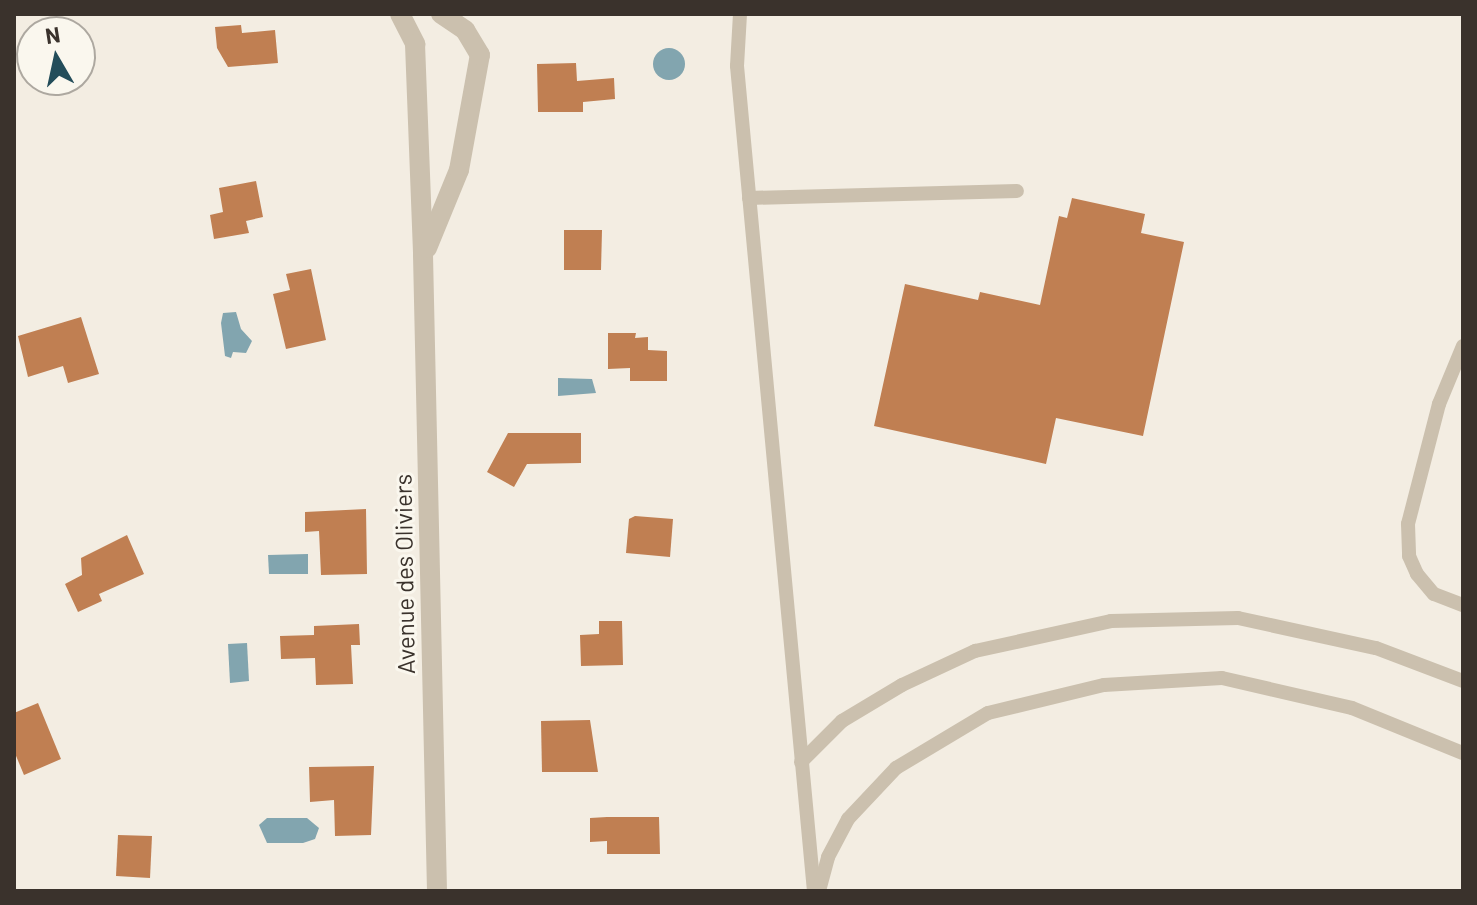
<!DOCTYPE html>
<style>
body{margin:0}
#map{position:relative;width:1477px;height:905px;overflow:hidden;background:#f3ede2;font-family:Barlow,sans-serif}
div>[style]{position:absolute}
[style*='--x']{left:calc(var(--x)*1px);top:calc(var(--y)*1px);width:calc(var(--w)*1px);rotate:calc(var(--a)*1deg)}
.water>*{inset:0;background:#82a5af}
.round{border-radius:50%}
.building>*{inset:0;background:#c07f52}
.service>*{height:14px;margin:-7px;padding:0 7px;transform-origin:7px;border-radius:7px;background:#cbc0ae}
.minor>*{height:20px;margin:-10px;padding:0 10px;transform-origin:10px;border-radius:10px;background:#cbc0ae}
span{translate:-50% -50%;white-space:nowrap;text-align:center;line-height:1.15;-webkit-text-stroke:6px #faf7ee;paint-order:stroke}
.street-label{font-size:24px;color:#3a322c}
.frame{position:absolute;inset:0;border:16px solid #3a322c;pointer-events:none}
.north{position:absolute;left:16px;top:16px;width:80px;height:80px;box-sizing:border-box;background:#faf7ee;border:2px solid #ada8a0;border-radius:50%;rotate:351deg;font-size:22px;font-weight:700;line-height:32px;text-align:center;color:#3a322c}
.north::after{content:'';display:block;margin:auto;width:28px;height:36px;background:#234d5a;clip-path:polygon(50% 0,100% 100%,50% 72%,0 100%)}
</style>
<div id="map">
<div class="water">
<div class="round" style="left:653px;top:48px;width:32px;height:32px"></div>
<div style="clip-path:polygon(236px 312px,241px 329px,252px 341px,246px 353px,233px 352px,231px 358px,225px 356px,221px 323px,223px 313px)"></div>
<div style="clip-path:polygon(558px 378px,592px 379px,596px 393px,558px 396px)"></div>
<div style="clip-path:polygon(308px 554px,308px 574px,269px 574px,268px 555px)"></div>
<div style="clip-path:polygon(247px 643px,249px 681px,230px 683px,228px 644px)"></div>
<div style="clip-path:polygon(267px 818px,307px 818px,319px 828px,315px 839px,303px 843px,267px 843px,259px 825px)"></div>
</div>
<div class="building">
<div style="clip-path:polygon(241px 25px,242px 33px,275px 30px,278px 63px,228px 67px,217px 48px,215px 27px)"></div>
<div style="clip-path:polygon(576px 63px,577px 81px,614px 78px,615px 99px,583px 102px,583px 112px,538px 112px,537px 64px)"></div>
<div style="clip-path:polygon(256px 181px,263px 217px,246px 221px,249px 233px,214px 239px,210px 215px,223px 212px,219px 188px)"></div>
<div style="clip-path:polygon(1072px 198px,1145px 214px,1141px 233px,1184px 242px,1143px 436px,1056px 418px,1046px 464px,874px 426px,905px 284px,978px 300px,980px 292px,1040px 305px,1059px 216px,1067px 218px)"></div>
<div style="clip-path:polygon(564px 230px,602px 230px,601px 270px,564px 270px)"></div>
<div style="clip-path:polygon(311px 269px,326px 340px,286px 349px,273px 294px,290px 290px,286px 274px)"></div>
<div style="clip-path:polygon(81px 317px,99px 374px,68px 383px,63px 366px,28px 377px,18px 336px)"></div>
<div style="clip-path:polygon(608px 333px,636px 333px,635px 338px,648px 337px,648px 350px,667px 351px,667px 381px,630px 381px,630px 368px,608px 369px)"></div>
<div style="clip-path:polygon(508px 433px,581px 433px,581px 463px,527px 464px,514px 487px,487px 472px)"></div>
<div style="clip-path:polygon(366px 509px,367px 574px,321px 575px,319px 531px,305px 532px,305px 512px)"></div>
<div style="clip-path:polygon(635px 516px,673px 519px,670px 557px,626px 553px,629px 519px)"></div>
<div style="clip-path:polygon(127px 535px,144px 574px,99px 594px,102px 601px,78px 612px,65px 584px,82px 575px,81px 558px)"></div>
<div style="clip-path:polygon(599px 621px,622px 621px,623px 665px,581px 666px,580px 635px,599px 634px)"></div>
<div style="clip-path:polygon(359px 624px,360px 645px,351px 645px,353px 684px,316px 685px,315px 658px,281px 659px,280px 636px,314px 635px,314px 626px)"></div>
<div style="clip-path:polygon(38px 703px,61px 759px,24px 775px,14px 751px,14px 713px)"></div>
<div style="clip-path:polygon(590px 720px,598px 772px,542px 772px,541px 721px)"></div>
<div style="clip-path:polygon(374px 766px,371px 835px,335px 836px,334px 800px,310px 802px,309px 767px)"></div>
<div style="clip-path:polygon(607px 817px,659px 817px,660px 854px,607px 854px,607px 841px,590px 842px,590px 818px)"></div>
<div style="clip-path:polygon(118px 835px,152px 836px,150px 878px,116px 876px)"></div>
</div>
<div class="service">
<div style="--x:740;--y:14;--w:52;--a:93.3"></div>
<div style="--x:737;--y:66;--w:829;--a:84.67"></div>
<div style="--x:749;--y:198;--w:268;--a:-1.5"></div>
<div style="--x:1463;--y:346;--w:63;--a:112.5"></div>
<div style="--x:1439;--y:404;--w:124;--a:104.5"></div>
<div style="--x:1408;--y:524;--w:32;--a:88"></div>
<div style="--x:1409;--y:556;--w:20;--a:66"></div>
<div style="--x:1417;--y:574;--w:26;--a:50"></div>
<div style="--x:1434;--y:594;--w:31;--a:21"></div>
<div style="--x:801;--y:762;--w:58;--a:-45"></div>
<div style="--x:842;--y:721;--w:70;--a:-31"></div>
<div style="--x:902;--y:685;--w:81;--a:-25"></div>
<div style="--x:975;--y:651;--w:139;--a:-12.4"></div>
<div style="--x:1111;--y:621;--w:127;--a:-1.4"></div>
<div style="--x:1238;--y:618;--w:141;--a:12.3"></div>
<div style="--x:1376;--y:648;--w:93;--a:20.8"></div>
<div style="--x:819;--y:891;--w:35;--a:-75"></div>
<div style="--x:828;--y:857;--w:43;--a:-62.2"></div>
<div style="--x:848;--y:819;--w:70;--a:-46.7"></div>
<div style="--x:896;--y:768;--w:107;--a:-30.9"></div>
<div style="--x:988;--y:713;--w:119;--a:-13.6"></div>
<div style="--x:1104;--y:685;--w:118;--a:-3.4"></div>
<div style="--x:1222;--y:678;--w:133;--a:13"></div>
<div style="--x:1352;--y:708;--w:120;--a:22.1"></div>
</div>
<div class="minor">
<div style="--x:400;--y:14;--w:34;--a:63"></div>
<div style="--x:415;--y:44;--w:211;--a:87.8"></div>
<div style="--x:423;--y:255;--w:636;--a:88.74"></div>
<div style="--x:427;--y:248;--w:84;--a:-67.7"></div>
<div style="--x:459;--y:170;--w:117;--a:-79.7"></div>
<div style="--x:480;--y:55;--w:29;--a:-121"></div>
<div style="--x:465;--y:30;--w:29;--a:-146"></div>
</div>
<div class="street-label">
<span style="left:404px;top:574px;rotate:-91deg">Avenue des Oliviers</span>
</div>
<div class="frame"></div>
<div class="north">N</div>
</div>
